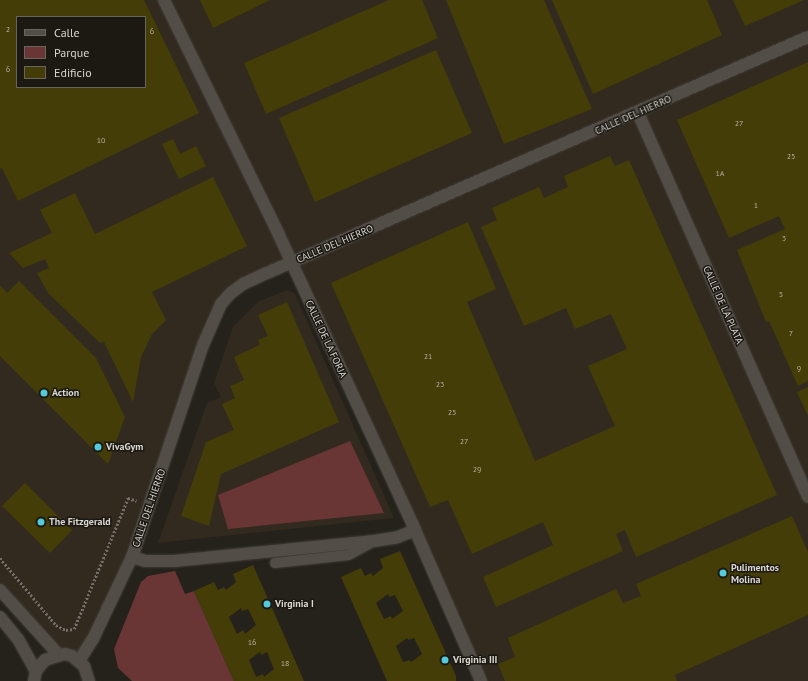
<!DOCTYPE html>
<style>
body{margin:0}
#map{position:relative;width:808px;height:681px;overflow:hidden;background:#25211b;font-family:"PT Sans",sans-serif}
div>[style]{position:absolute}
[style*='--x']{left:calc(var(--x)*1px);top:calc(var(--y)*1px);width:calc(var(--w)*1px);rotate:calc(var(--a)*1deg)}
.built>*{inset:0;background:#322a1f}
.green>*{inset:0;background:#6a3535}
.building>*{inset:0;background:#453d07}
.path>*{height:2.5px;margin-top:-1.25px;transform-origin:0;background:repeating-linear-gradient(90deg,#736f6a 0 2px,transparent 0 4px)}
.roads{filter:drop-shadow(0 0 1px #3f3c37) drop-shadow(0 0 1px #3f3c37)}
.service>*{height:10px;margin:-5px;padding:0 5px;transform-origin:5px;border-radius:5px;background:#524d47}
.minor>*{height:12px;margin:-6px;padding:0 6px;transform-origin:6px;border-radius:6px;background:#524d47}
.tertiary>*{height:12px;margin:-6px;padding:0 6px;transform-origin:6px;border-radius:6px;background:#524d47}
.dots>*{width:11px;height:11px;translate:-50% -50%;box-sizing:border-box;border:2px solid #1c1812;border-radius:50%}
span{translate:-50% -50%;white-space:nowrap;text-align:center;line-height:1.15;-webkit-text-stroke:3px #1c1812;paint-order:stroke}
.number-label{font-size:8px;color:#b5b0a0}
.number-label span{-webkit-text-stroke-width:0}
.street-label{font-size:10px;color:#dad7d3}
.poi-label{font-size:10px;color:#dad7d3;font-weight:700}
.left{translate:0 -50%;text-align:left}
.legend{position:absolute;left:16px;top:16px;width:130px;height:72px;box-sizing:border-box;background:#1c1812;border:1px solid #68645f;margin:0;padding:5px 7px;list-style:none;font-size:12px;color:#dad7d3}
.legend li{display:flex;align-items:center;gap:8px;height:20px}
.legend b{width:20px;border:1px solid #68645f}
</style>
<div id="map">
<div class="built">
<div style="clip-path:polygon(evenodd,0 0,808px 0,808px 681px,481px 681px,291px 262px,221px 304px,150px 506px,86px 652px,65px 654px,0 590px,0 0,17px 17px,145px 17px,145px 87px,17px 87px,17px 17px)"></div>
<div style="clip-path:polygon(288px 290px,295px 294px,394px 518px,158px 543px,207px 403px,221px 397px,214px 383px,233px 327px,259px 301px)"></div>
</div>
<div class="green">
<div style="clip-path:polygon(350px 441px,384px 513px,228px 529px,218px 495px)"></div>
<div style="clip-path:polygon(175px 571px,185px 594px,194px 591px,234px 681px,132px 681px,118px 668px,114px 649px,141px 582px,148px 576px)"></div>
</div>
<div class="building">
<div style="clip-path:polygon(evenodd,0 0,144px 0,199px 113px,18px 201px,2px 168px,0 169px,0 0,17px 17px,145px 17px,145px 87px,17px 87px,17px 17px)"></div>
<div style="clip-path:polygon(200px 0,270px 0,213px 28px)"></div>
<div style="clip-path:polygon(389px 0,422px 0,438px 38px,266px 114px,244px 63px)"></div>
<div style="clip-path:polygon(446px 0,544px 0,592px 109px,504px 144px)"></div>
<div style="clip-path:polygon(552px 0,707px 0,722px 35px,593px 94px)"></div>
<div style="clip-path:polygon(733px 0,804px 0,745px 26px)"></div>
<div style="clip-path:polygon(436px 50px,472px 133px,315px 202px,279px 118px)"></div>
<div style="clip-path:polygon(808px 62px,808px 381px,798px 386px,769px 321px,766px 322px,737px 250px,785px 229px,779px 216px,729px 238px,677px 120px)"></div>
<div style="clip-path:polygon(173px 139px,180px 154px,196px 146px,206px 166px,179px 179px,162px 144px)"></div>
<div style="clip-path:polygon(610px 156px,615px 166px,629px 160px,777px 495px,636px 557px,625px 530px,616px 534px,623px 551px,496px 607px,483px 577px,553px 545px,543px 522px,472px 554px,448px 500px,430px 507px,331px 283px,468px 222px,496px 289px,467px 302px,535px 461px,615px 426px,588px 366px,627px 349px,611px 314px,575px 329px,566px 308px,524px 326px,481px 227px,497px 220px,492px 208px,539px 187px,544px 198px,568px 187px,564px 176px)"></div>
<div style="clip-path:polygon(213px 177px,247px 246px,152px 292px,166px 320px,152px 334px,141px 357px,133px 402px,104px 342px,100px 343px,48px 293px,37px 273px,49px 268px,45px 259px,23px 268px,9px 253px,52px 233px,40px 210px,75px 193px,95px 234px)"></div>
<div style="clip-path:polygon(19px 281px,96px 358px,125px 417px,108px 464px,0 356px,0 285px,7px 293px)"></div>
<div style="clip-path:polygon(287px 302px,339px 422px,221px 474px,209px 526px,181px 516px,206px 442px,234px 430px,222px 404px,235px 398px,230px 386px,244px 380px,234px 357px,260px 345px,258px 340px,268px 336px,258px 315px)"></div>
<div style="clip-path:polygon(808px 387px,808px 416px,797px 392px)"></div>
<div style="clip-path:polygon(25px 483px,72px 530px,50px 553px,2px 506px)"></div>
<div style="clip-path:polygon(792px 516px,808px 552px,808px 615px,675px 675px,677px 681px,505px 681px,498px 664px,515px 657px,508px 638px,616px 589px,623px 603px,641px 596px,636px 584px)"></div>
<div style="clip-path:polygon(evenodd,400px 551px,456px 676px,456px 681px,387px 681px,341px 577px,361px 568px,365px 576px,371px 573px,373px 576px,383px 568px,380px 559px,400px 551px,388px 594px,389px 597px,395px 595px,403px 611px,392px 619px,391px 616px,384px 619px,376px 603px,388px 594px,400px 551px,407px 638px,408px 640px,414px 638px,422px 654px,411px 662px,410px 660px,403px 662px,396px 646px,407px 638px)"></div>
<div style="clip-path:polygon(evenodd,253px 565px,272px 608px,304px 681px,234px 681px,213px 634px,194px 591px,214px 582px,218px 590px,224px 587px,226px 590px,236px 582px,233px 574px,253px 565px,241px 608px,242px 611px,248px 609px,256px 625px,245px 634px,243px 630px,237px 634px,229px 617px,241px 608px,253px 565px,260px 652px,261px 655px,267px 652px,274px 669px,264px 677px,263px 674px,256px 677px,249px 660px,260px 652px)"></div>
</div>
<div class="path">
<div style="--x:0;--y:558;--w:87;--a:50.1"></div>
<div style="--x:56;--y:625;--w:11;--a:27"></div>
<div style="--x:66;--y:630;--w:8;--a:-7"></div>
<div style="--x:74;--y:629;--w:142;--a:-67.6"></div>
<div style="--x:128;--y:498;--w:9;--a:18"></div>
</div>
<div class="roads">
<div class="service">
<div style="--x:275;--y:563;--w:74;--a:-6.2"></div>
<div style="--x:349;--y:555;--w:29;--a:-29"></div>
</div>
<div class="minor">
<div style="--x:164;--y:0;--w:259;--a:63.9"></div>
<div style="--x:278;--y:233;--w:327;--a:65.2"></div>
<div style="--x:415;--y:530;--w:165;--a:66.4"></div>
<div style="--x:638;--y:113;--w:420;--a:66.1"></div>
<div style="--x:132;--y:557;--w:14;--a:17"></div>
<div style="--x:145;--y:561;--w:29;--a:0"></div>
<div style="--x:174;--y:561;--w:201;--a:-5.7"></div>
<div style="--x:374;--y:541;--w:24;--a:-9"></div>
<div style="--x:398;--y:537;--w:18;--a:-22"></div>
<div style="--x:79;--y:661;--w:26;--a:-58"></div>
<div style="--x:93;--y:639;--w:91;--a:-64.6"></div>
<div style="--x:132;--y:557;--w:224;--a:-71.5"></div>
<div style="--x:203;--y:345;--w:45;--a:-66.3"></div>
<div style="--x:221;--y:304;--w:15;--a:-48"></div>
<div style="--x:231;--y:293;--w:15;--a:-37"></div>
<div style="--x:243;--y:284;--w:26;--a:-25"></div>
<div style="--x:267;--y:273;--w:590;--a:-23.57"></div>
</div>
<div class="tertiary">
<div style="--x:0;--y:590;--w:86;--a:47.8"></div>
<div style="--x:0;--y:617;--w:28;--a:51"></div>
<div style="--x:18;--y:639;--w:37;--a:61"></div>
<div style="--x:34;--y:681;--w:10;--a:-79"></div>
<div style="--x:36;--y:671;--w:14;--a:-51"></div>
<div style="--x:45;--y:660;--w:21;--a:-17"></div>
<div style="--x:65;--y:654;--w:7;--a:16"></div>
<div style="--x:72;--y:656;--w:16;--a:40"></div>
<div style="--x:84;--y:666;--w:16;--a:72"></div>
</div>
</div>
<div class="dots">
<div style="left:44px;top:393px;background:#53cbda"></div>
<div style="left:98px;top:447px;background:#53cbda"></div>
<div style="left:41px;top:522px;background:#53cbda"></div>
<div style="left:723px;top:573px;background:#53cbda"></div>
<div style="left:267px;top:604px;background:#53cbda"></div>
<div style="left:445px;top:660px;background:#53cbda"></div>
</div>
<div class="number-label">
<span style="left:8px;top:30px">2</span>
<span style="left:152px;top:32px">6</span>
<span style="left:8px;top:70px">6</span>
<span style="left:739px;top:124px">27</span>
<span style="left:101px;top:141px">10</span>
<span style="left:791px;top:157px">25</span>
<span style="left:720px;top:174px">1A</span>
<span style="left:756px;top:206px">1</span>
<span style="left:784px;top:239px">3</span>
<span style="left:781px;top:295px">5</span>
<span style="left:791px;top:334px">7</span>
<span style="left:428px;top:357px">21</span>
<span style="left:799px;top:369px">9</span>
<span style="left:440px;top:385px">23</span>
<span style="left:452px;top:413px">25</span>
<span style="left:464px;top:442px">27</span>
<span style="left:477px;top:470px">29</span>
<span style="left:252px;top:643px">16</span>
<span style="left:285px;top:664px">18</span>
</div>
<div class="street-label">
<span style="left:633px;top:115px;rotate:-24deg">CALLE DEL HIERRO</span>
<span style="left:335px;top:244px;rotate:-23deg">CALLE DEL HIERRO</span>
<span style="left:723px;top:305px;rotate:66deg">CALLE DE LA PLATA</span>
<span style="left:326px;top:339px;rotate:65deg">CALLE DE LA FORJA</span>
<span style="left:149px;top:508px;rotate:-71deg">CALLE DEL HIERRO</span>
</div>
<div class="poi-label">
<span class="left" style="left:52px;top:393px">Action</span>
<span class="left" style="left:106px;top:447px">VivaGym</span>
<span class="left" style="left:49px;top:522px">The Fitzgerald</span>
<span class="left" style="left:731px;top:573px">Pulimentos<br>Molina</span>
<span class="left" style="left:275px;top:604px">Virginia I</span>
<span class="left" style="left:453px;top:660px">Virginia III</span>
</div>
<ul class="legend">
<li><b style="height:5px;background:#524d47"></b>Calle</li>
<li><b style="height:11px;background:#6a3535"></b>Parque</li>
<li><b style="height:11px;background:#453d07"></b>Edificio</li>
</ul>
</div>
